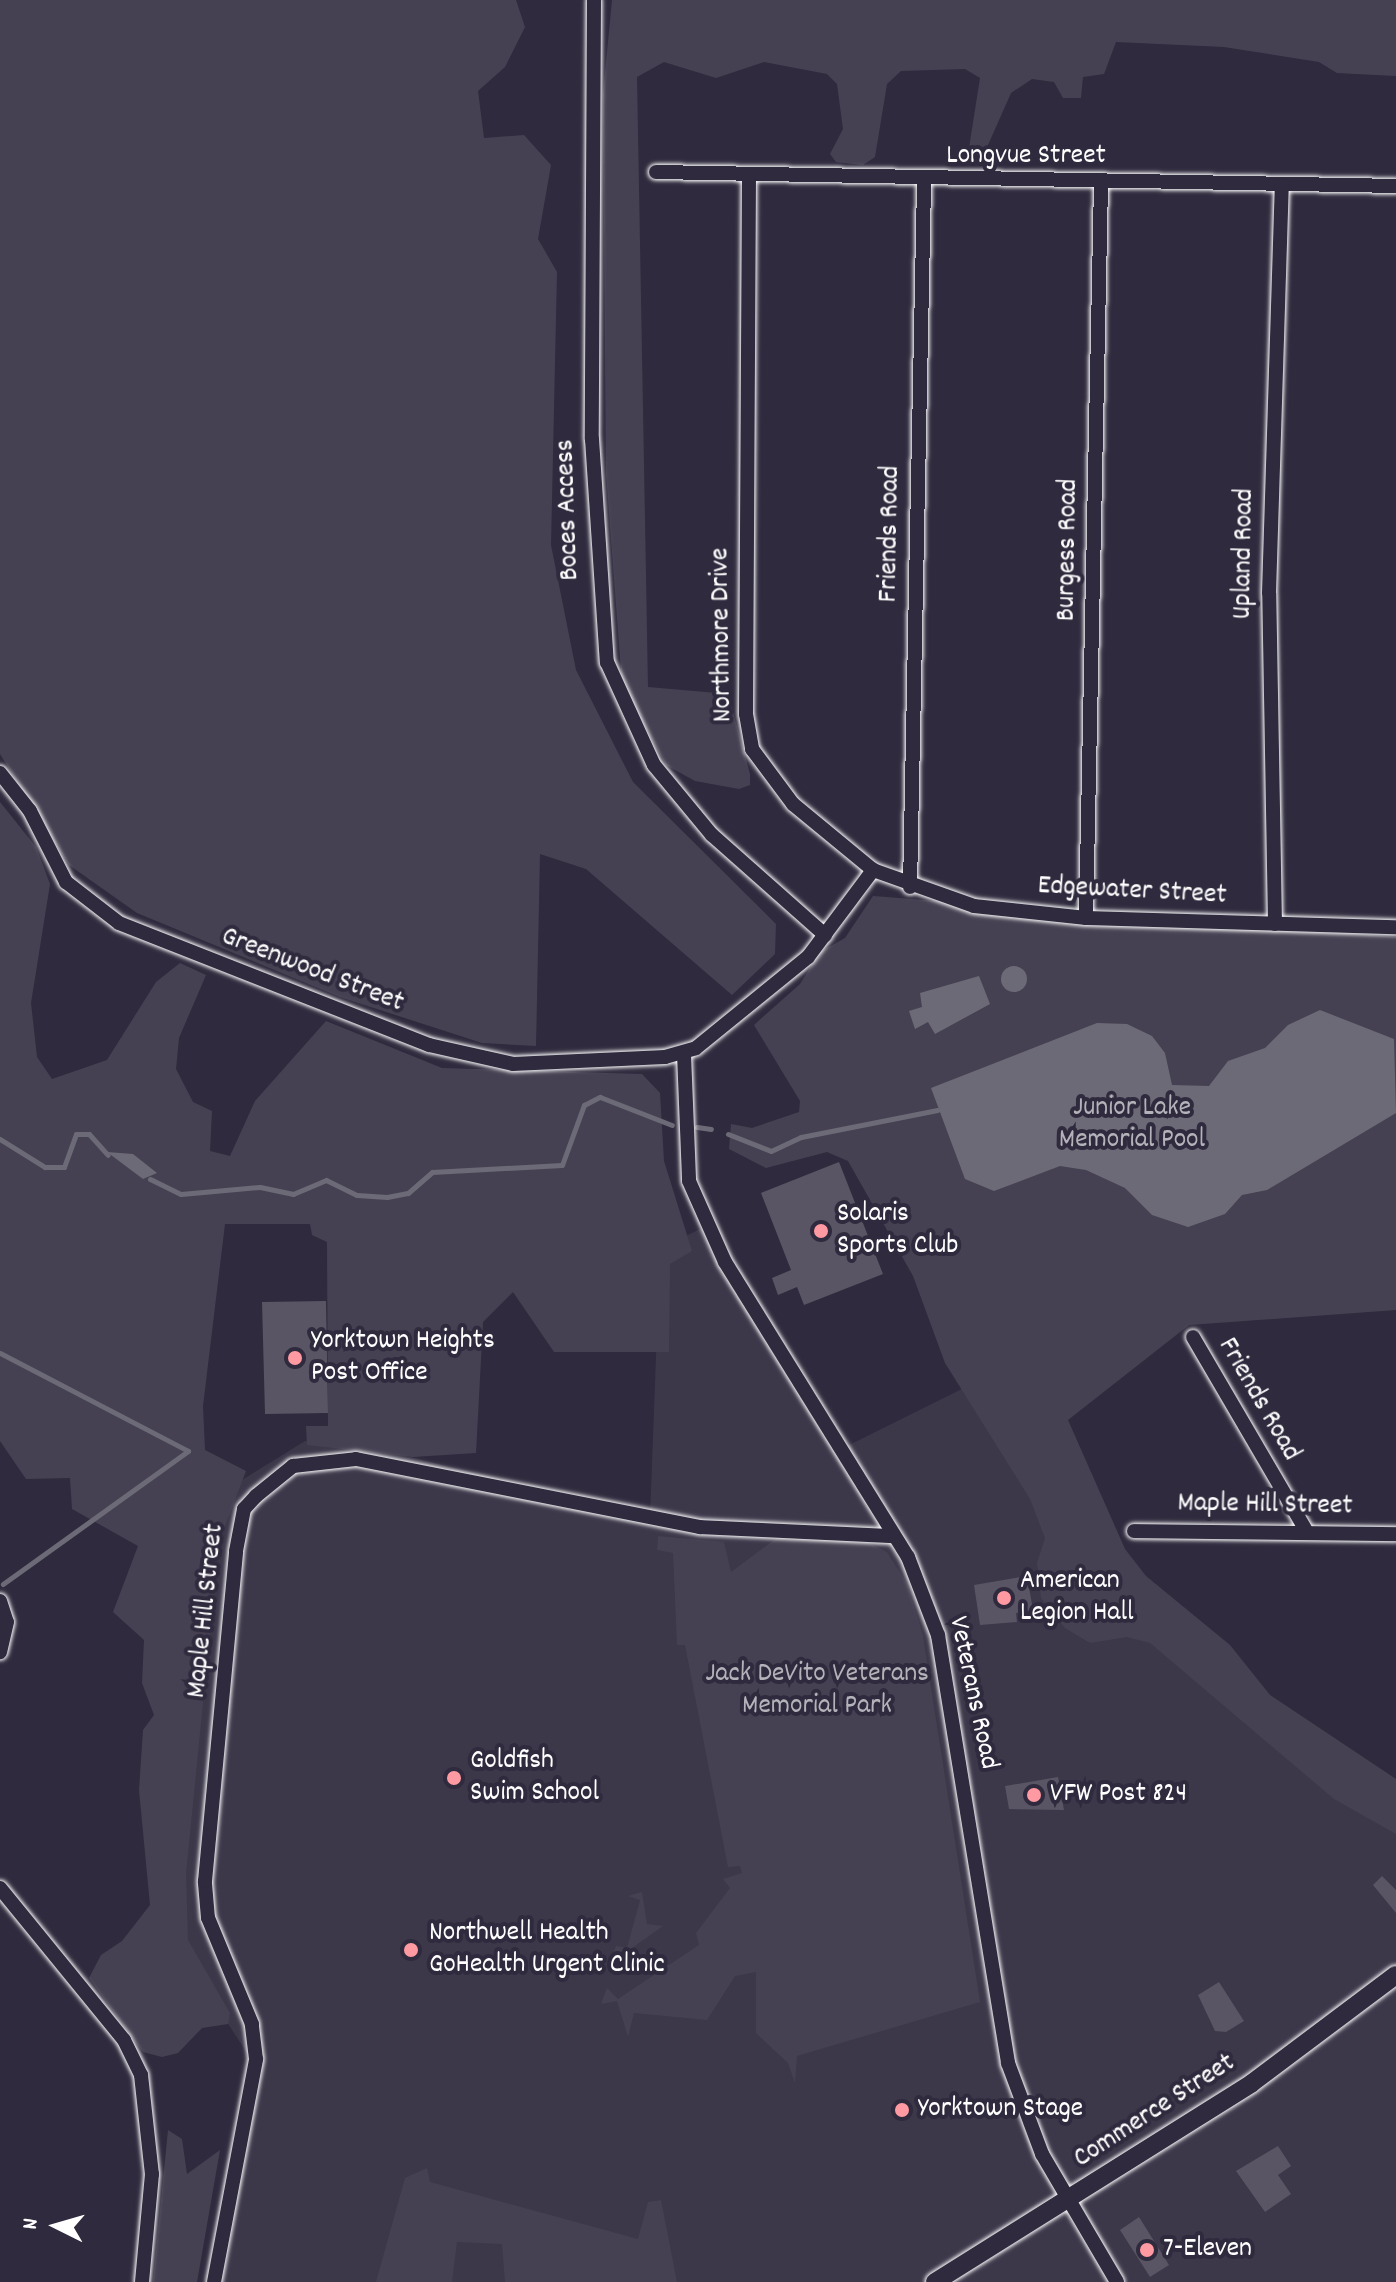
<!DOCTYPE html>
<style>
body{margin:0}
#map{position:relative;width:1396px;height:2282px;overflow:hidden;background:#2f2a3d;font-family:Dekko,sans-serif}
div>[style]{position:absolute}
[style*='--x']{left:calc(var(--x)*1px);top:calc(var(--y)*1px);width:calc(var(--w)*1px);rotate:calc(var(--a)*1deg)}
.built>*{inset:0;background:#3c3749}
.green>*{inset:0;background:#464152}
.water>*{inset:0;background:#6d6a77}
.round{border-radius:50%}
.stream>*{height:5px;margin:-2.5px;padding:0 2.5px;transform-origin:2.5px;border-radius:2.5px;background:#6d6a77}
.building>*{inset:0;background:#595564}
.roads{filter:drop-shadow(0 0 2px #fff) drop-shadow(0 0 2px #fff)}
.minor>*{height:14px;margin:-7px;padding:0 7px;transform-origin:7px;border-radius:7px;background:#2f2a3d}
.tertiary>*{height:18px;margin:-9px;padding:0 9px;transform-origin:9px;border-radius:9px;background:#2f2a3d}
.dots>*{width:22px;height:22px;translate:-50% -50%;box-sizing:border-box;border:4px solid #2f2a3d;border-radius:50%}
span{translate:-50% -50%;white-space:nowrap;text-align:center;line-height:1.15;-webkit-text-stroke:8px #2f2a3d;paint-order:stroke}
.street-label{font-size:28px;color:#fff}
.park-label{font-size:28px;color:#b5b3ba}
.poi-label{font-size:28px;color:#fff}
.left{translate:0 -50%;text-align:left}
.north{position:absolute;left:16px;top:2186px;width:80px;height:80px;-webkit-text-stroke:6px #2f2a3d;paint-order:stroke;rotate:275deg;font-size:22px;font-weight:700;line-height:32px;text-align:center;color:#fff}
.north::after{content:'';display:block;margin:auto;width:28px;height:36px;background:#fff;clip-path:polygon(50% 0,100% 100%,50% 72%,0 100%)}
</style>
<div id="map">
<div class="built">
<div style="clip-path:polygon(709px 1225px,837px 1451px,1006px 1367px,1085px 1538px,1396px 1827px,1396px 2282px,215px 2282px,253px 2062px,181px 1952px,179px 1868px,215px 1521px,242px 1480px,305px 1441px,362px 1445px,650px 1517px,660px 1248px)"></div>
</div>
<div class="green">
<div style="clip-path:polygon(0 0,516px 0,525px 27px,505px 67px,478px 91px,484px 138px,524px 135px,551px 165px,538px 239px,557px 272px,551px 545px,576px 670px,633px 782px,776px 924px,775px 954px,732px 995px,586px 869px,540px 854px,536px 1046px,482px 1043px,340px 997px,137px 913px,69px 865px,0 754px)"></div>
<div style="clip-path:polygon(612px 0,1396px 0,1396px 76px,1337px 73px,1319px 62px,1224px 47px,1116px 42px,1104px 74px,1083px 77px,1081px 98px,1063px 98px,1054px 82px,1032px 79px,1011px 93px,984px 154px,969px 148px,980px 78px,965px 69px,901px 71px,887px 84px,875px 157px,863px 165px,836px 162px,830px 154px,843px 129px,837px 84px,827px 74px,764px 62px,716px 78px,664px 62px,637px 77px,648px 687px,728px 694px,750px 774px,750px 785px,739px 789px,695px 781px,666px 765px,622px 683px,606px 473px,603px 94px)"></div>
<div style="clip-path:polygon(0 802px,36px 847px,50px 884px,31px 1003px,37px 1057px,52px 1079px,107px 1060px,156px 982px,180px 963px,206px 975px,179px 1038px,176px 1069px,193px 1102px,212px 1111px,210px 1151px,230px 1156px,255px 1101px,326px 1021px,442px 1068px,642px 1074px,660px 1093px,664px 1161px,692px 1251px,670px 1264px,669px 1352px,554px 1352px,513px 1292px,483px 1322px,476px 1453px,413px 1457px,307px 1445px,306px 1426px,328px 1426px,327px 1242px,312px 1235px,310px 1224px,225px 1224px,203px 1406px,205px 1450px,246px 1471px,219px 1542px,186px 1874px,188px 1940px,230px 2013px,228px 2024px,202px 2028px,178px 2053px,162px 2057px,143px 2052px,89px 1978px,101px 1955px,122px 1941px,150px 1905px,139px 1790px,143px 1730px,154px 1715px,142px 1683px,144px 1640px,113px 1612px,138px 1546px,72px 1509px,70px 1478px,26px 1479px,0 1441px)"></div>
<div style="clip-path:polygon(873px 896px,1396px 937px,1396px 1310px,1189px 1325px,1068px 1420px,1125px 1549px,1146px 1576px,1230px 1645px,1270px 1695px,1396px 1779px,1396px 1834px,1334px 1799px,1150px 1643px,1127px 1637px,1090px 1643px,1065px 1628px,1041px 1598px,1037px 1563px,1045px 1538px,1030px 1499px,945px 1363px,913px 1276px,848px 1161px,827px 1152px,766px 1168px,729px 1149px,731px 1124px,752px 1128px,799px 1112px,800px 1101px,754px 1025px,800px 984px,820px 952px,845px 938px)"></div>
<div style="clip-path:polygon(782px 1534px,855px 1536px,887px 1552px,907px 1584px,923px 1636px,980px 2002px,797px 2056px,795px 2083px,788px 2063px,756px 2033px,756px 1972px,735px 1976px,707px 2020px,634px 2013px,628px 2037px,617px 2001px,601px 2004px,607px 1988px,618px 1999px,699px 1945px,696px 1933px,730px 1888px,723px 1879px,742px 1873px,740px 1866px,728px 1867px,685px 1645px,677px 1645px,673px 1553px,657px 1550px,658px 1536px,724px 1542px,731px 1572px)"></div>
<div style="clip-path:polygon(642px 1892px,647px 1924px,663px 1926px,615px 1960px,611px 1959px,616px 1946px,627px 1948px,640px 1900px,628px 1896px)"></div>
<div style="clip-path:polygon(168px 2130px,182px 2139px,187px 2174px,220px 2150px,197px 2282px,153px 2282px)"></div>
<div style="clip-path:polygon(427px 2168px,430px 2182px,638px 2239px,648px 2202px,661px 2200px,677px 2282px,505px 2282px,502px 2244px,457px 2242px,452px 2282px,376px 2282px,405px 2178px)"></div>
</div>
<div class="water">
<div class="round" style="left:1001px;top:966px;width:26px;height:26px"></div>
<div style="clip-path:polygon(979px 976px,990px 1004px,935px 1034px,928px 1022px,915px 1029px,909px 1011px,922px 1007px,920px 993px)"></div>
<div style="clip-path:polygon(1320px 1010px,1394px 1039px,1396px 1113px,1267px 1190px,1242px 1195px,1225px 1214px,1188px 1227px,1152px 1215px,1125px 1188px,1086px 1170px,1060px 1166px,994px 1191px,965px 1179px,931px 1088px,1097px 1023px,1127px 1024px,1152px 1036px,1165px 1053px,1172px 1085px,1209px 1086px,1228px 1061px,1265px 1048px,1288px 1025px)"></div>
<div style="clip-path:polygon(107px 1152px,133px 1154px,157px 1173px,143px 1179px)"></div>
</div>
<div class="stream">
<div style="--x:697;--y:1127;--w:14;--a:8"></div>
<div style="--x:728;--y:1134;--w:46;--a:21.6"></div>
<div style="--x:771;--y:1151;--w:33;--a:-25"></div>
<div style="--x:801;--y:1137;--w:139;--a:-11.2"></div>
<div style="--x:0;--y:1139;--w:53;--a:31.9"></div>
<div style="--x:45;--y:1167;--w:19;--a:0"></div>
<div style="--x:64;--y:1167;--w:35;--a:-70"></div>
<div style="--x:76;--y:1134;--w:13;--a:0"></div>
<div style="--x:89;--y:1134;--w:28;--a:48"></div>
<div style="--x:150;--y:1179;--w:34;--a:26"></div>
<div style="--x:181;--y:1194;--w:79;--a:-5.1"></div>
<div style="--x:260;--y:1187;--w:34;--a:12"></div>
<div style="--x:293;--y:1194;--w:36;--a:-23"></div>
<div style="--x:326;--y:1180;--w:34;--a:26"></div>
<div style="--x:357;--y:1195;--w:30;--a:4"></div>
<div style="--x:387;--y:1197;--w:21;--a:-11"></div>
<div style="--x:408;--y:1193;--w:32;--a:-41"></div>
<div style="--x:432;--y:1172;--w:130;--a:-3.1"></div>
<div style="--x:562;--y:1165;--w:64;--a:-69.9"></div>
<div style="--x:584;--y:1105;--w:18;--a:-27"></div>
<div style="--x:600;--y:1097;--w:77;--a:21.3"></div>
<div style="--x:0;--y:1353;--w:212;--a:27.5"></div>
<div style="--x:188;--y:1451;--w:228;--a:144.3"></div>
</div>
<div class="building">
<div style="clip-path:polygon(839px 1162px,883px 1274px,804px 1305px,797px 1287px,778px 1295px,772px 1278px,791px 1270px,761px 1193px)"></div>
<div style="clip-path:polygon(326px 1301px,328px 1413px,265px 1414px,262px 1302px)"></div>
<div style="clip-path:polygon(1027px 1576px,1033px 1610px,1016px 1613px,1017px 1622px,980px 1625px,974px 1585px)"></div>
<div style="clip-path:polygon(1058px 1777px,1064px 1810px,1009px 1809px,1005px 1786px)"></div>
<div style="clip-path:polygon(1382px 1876px,1396px 1890px,1396px 1913px,1373px 1885px)"></div>
<div style="clip-path:polygon(1219px 1982px,1244px 2021px,1226px 2032px,1215px 2031px,1198px 1995px)"></div>
<div style="clip-path:polygon(1278px 2146px,1291px 2166px,1278px 2175px,1291px 2194px,1265px 2212px,1236px 2171px)"></div>
<div style="clip-path:polygon(1139px 2217px,1169px 2265px,1150px 2277px,1120px 2230px)"></div>
</div>
<div class="roads">
<div class="minor">
<div style="--x:594;--y:0;--w:439;--a:90.3"></div>
<div style="--x:592;--y:439;--w:224;--a:86.2"></div>
<div style="--x:607;--y:662;--w:113;--a:65.5"></div>
<div style="--x:654;--y:765;--w:91;--a:50.4"></div>
<div style="--x:712;--y:835;--w:151;--a:41.5"></div>
<div style="--x:656;--y:172;--w:740;--a:1.08"></div>
<div style="--x:749;--y:176;--w:538;--a:90.32"></div>
<div style="--x:746;--y:714;--w:36;--a:80"></div>
<div style="--x:752;--y:749;--w:69;--a:53.3"></div>
<div style="--x:793;--y:804;--w:104;--a:39.5"></div>
<div style="--x:873;--y:870;--w:107;--a:19.6"></div>
<div style="--x:974;--y:906;--w:113;--a:6.1"></div>
<div style="--x:1086;--y:918;--w:310;--a:1.7"></div>
<div style="--x:0;--y:773;--w:48;--a:51.7"></div>
<div style="--x:30;--y:811;--w:80;--a:63.1"></div>
<div style="--x:66;--y:882;--w:67;--a:37.7"></div>
<div style="--x:119;--y:923;--w:333;--a:21.5"></div>
<div style="--x:429;--y:1045;--w:86;--a:12.7"></div>
<div style="--x:513;--y:1064;--w:152;--a:-2.6"></div>
<div style="--x:665;--y:1057;--w:32;--a:-16"></div>
<div style="--x:696;--y:1048;--w:144;--a:-39.1"></div>
<div style="--x:808;--y:957;--w:109;--a:-53.2"></div>
<div style="--x:910;--y:887;--w:705;--a:-88.86"></div>
<div style="--x:1086;--y:918;--w:735;--a:-88.83"></div>
<div style="--x:1275;--y:924;--w:331;--a:-91"></div>
<div style="--x:1269;--y:593;--w:409;--a:-88.2"></div>
<div style="--x:684;--y:1054;--w:127;--a:87.7"></div>
<div style="--x:689;--y:1181;--w:89;--a:66"></div>
<div style="--x:725;--y:1262;--w:347;--a:58.2"></div>
<div style="--x:908;--y:1557;--w:84;--a:69"></div>
<div style="--x:938;--y:1635;--w:434;--a:80.7"></div>
<div style="--x:1008;--y:2063;--w:97;--a:69.5"></div>
<div style="--x:1042;--y:2154;--w:148;--a:59.6"></div>
<div style="--x:1193;--y:1337;--w:222;--a:59.7"></div>
<div style="--x:1134;--y:1531;--w:262;--a:0.7"></div>
<div style="--x:0;--y:1601;--w:22;--a:72"></div>
<div style="--x:7;--y:1622;--w:31;--a:103"></div>
<div style="--x:0;--y:1888;--w:196;--a:50.8"></div>
<div style="--x:124;--y:2040;--w:39;--a:64"></div>
<div style="--x:141;--y:2075;--w:100;--a:83.7"></div>
<div style="--x:152;--y:2174;--w:108;--a:95.3"></div>
<div style="--x:214;--y:2282;--w:227;--a:-79.3"></div>
<div style="--x:256;--y:2059;--w:35;--a:-97"></div>
<div style="--x:252;--y:2024;--w:115;--a:-112.5"></div>
<div style="--x:208;--y:1918;--w:37;--a:-95"></div>
<div style="--x:205;--y:1881;--w:331;--a:-84.6"></div>
<div style="--x:236;--y:1551;--w:43;--a:-79.2"></div>
<div style="--x:244;--y:1509;--w:18;--a:-47"></div>
<div style="--x:256;--y:1496;--w:48;--a:-39"></div>
<div style="--x:293;--y:1466;--w:63;--a:-6.3"></div>
<div style="--x:356;--y:1459;--w:351;--a:11.2"></div>
<div style="--x:700;--y:1527;--w:193;--a:2.7"></div>
</div>
<div class="tertiary">
<div style="--x:935;--y:2282;--w:374;--a:-32.1"></div>
<div style="--x:1252;--y:2083;--w:180;--a:-36.9"></div>
</div>
</div>
<div class="dots">
<div style="left:821px;top:1231px;background:#ff9aa2"></div>
<div style="left:295px;top:1358px;background:#ff9aa2"></div>
<div style="left:1004px;top:1598px;background:#ff9aa2"></div>
<div style="left:454px;top:1778px;background:#ff9aa2"></div>
<div style="left:1034px;top:1795px;background:#ff9aa2"></div>
<div style="left:411px;top:1950px;background:#ff9aa2"></div>
<div style="left:902px;top:2110px;background:#ff9aa2"></div>
<div style="left:1147px;top:2250px;background:#ff9aa2"></div>
</div>
<div class="street-label">
<span style="left:1026px;top:157px">Longvue Street</span>
<span style="left:569px;top:510px;rotate:-92deg">Boces Access</span>
<span style="left:891px;top:534px;rotate:-89deg">Friends Road</span>
<span style="left:1069px;top:550px;rotate:-89deg">Burgess Road</span>
<span style="left:1245px;top:554px;rotate:-89deg">Upland Road</span>
<span style="left:723px;top:635px;rotate:-91deg">Northmore Drive</span>
<span style="left:1132px;top:892px;rotate:3deg">Edgewater Street</span>
<span style="left:312px;top:971px;rotate:21deg">Greenwood Street</span>
<span style="left:1258px;top:1400px;rotate:60deg">Friends Road</span>
<span style="left:1265px;top:1506px;rotate:1deg">Maple Hill Street</span>
<span style="left:207px;top:1611px;rotate:-84deg">Maple Hill Street</span>
<span style="left:972px;top:1693px;rotate:78deg">Veterans Road</span>
<span style="left:1155px;top:2112px;rotate:-33deg">Commerce Street</span>
</div>
<div class="park-label">
<span style="left:1132px;top:1125px">Junior Lake<br>Memorial Pool</span>
<span style="left:817px;top:1691px">Jack DeVito Veterans<br>Memorial Park</span>
</div>
<div class="poi-label">
<span class="left" style="left:837px;top:1231px">Solaris<br>Sports Club</span>
<span class="left" style="left:311px;top:1358px">Yorktown Heights<br>Post Office</span>
<span class="left" style="left:1020px;top:1598px">American<br>Legion Hall</span>
<span class="left" style="left:470px;top:1778px">Goldfish<br>Swim School</span>
<span class="left" style="left:1050px;top:1795px">VFW Post 824</span>
<span class="left" style="left:429px;top:1950px">Northwell Health<br>GoHealth Urgent Clinic</span>
<span class="left" style="left:918px;top:2110px">Yorktown Stage</span>
<span class="left" style="left:1163px;top:2250px">7-Eleven</span>
</div>
<div class="north">N</div>
</div>
